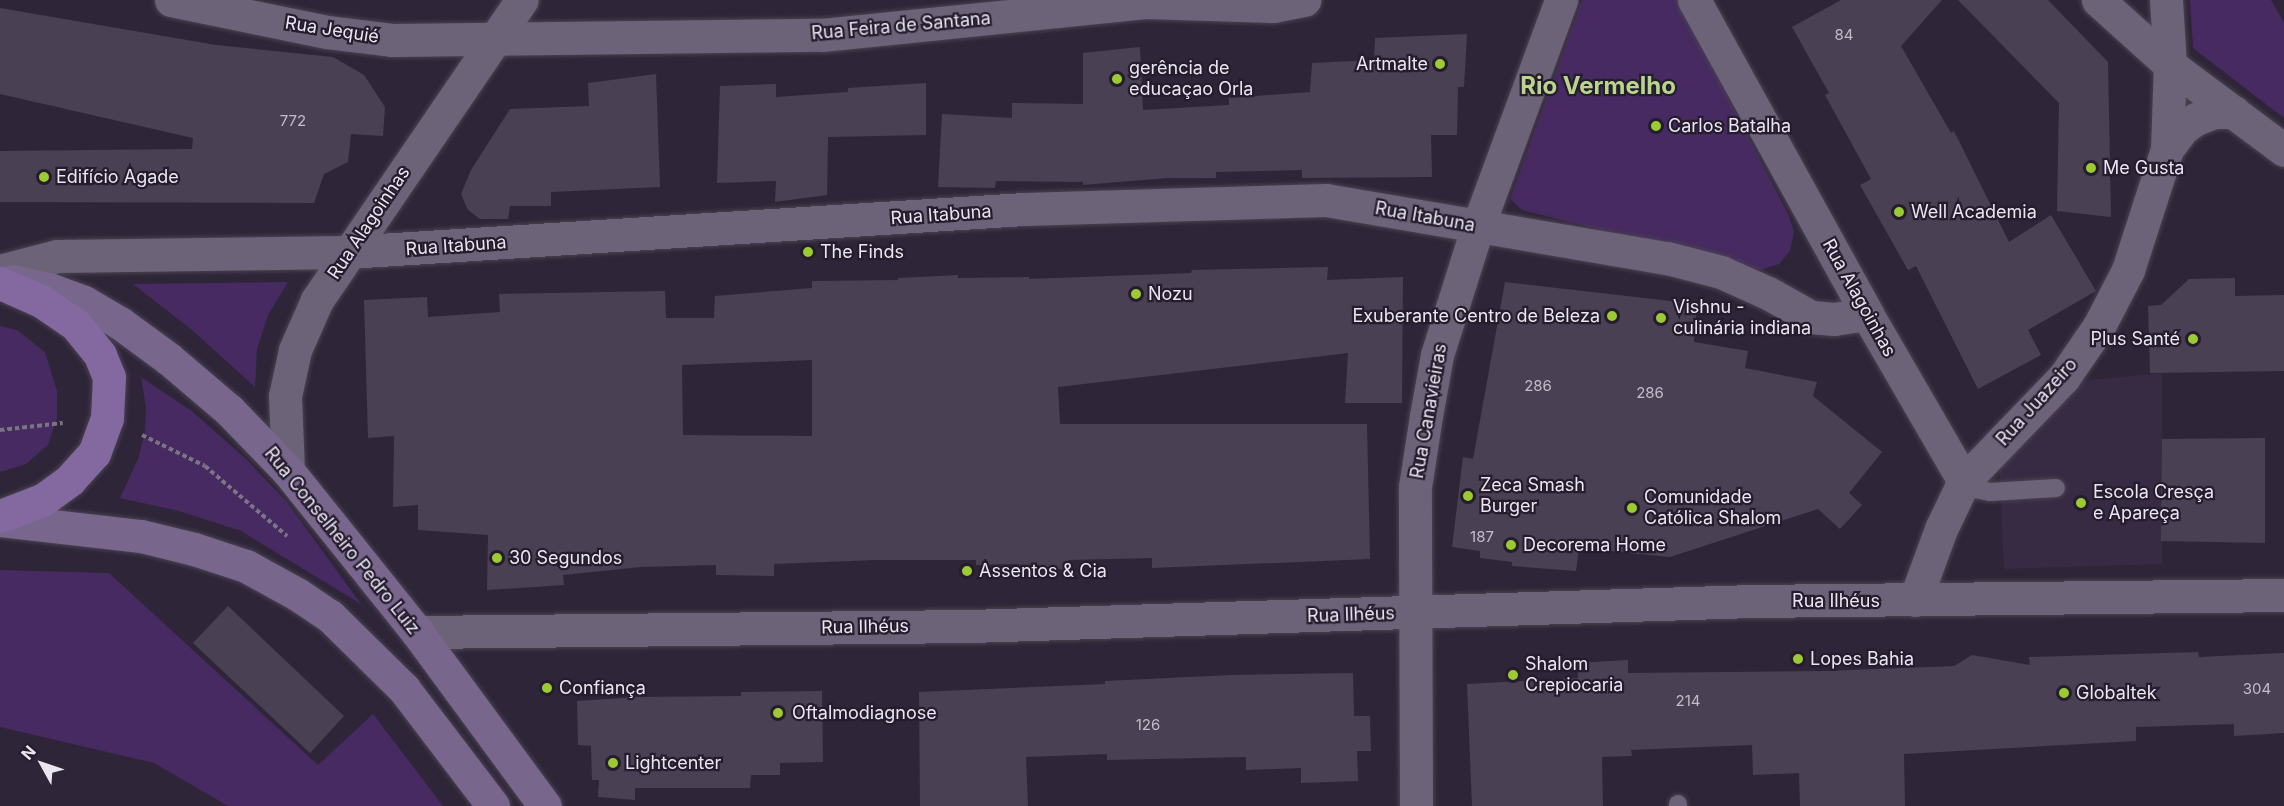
<!DOCTYPE html>
<meta charset="utf-8">
<style>
body{margin:0}
#map{position:relative;width:2284px;height:806px;overflow:hidden;background:#2e2638;font-family:Inter,sans-serif}
div>[style]{position:absolute}
[style*='--x']{left:calc(var(--x)*1px);top:calc(var(--y)*1px);width:calc(var(--w)*1px);rotate:calc(var(--a)*1deg)}
.built>*{inset:0;background:#372b43}
.green>*{inset:0;background:#462a61}
.building>*{inset:0;background:#494054}
.path>*{height:4px;margin-top:-2px;transform-origin:0;background:repeating-linear-gradient(90deg,#7b7484 0 4.5px,transparent 0 7.5px)}
.roads{filter:drop-shadow(0 0 2px #4a4251) drop-shadow(0 0 2px #4a4251)}
.service>*{height:18px;margin:-9px;padding:0 9px;transform-origin:9px;border-radius:9px;background:#6c6378}
.minor>*{height:33px;margin:-16.5px;padding:0 16.5px;transform-origin:16.5px;border-radius:16.5px;background:#6c6378}
.secondary>*{height:33px;margin:-16.5px;padding:0 16.5px;transform-origin:16.5px;border-radius:16.5px;background:#78668c}
.primary>*{height:33px;margin:-16.5px;padding:0 16.5px;transform-origin:16.5px;border-radius:16.5px;background:#8369a0}
.dots>*{width:16px;height:16px;translate:-50% -50%;box-sizing:border-box;border:3px solid #251c2e;border-radius:50%}
span{translate:-50% -50%;white-space:nowrap;text-align:center;line-height:1.15;-webkit-text-stroke:4.5px #251c2e;paint-order:stroke}
.number-label{font-size:15px;color:#c2bcca}
.number-label span{-webkit-text-stroke-width:0}
.street-label{font-size:18px;color:#eae5f1}
.poi-label{font-size:18px;color:#eae5f1}
.right{translate:-100% -50%;text-align:right}
.left{translate:0 -50%;text-align:left}
.district-label{font-size:24px;color:#b9d58d;font-weight:700}
.north{position:absolute;left:12px;top:734px;width:60px;height:60px;-webkit-text-stroke:4px #251c2e;paint-order:stroke;rotate:310deg;font-size:16px;font-weight:700;line-height:24px;text-align:center;color:#eae5f1}
.north::after{content:'';display:block;margin:auto;width:21px;height:27px;background:#eae5f1;clip-path:polygon(50% 0,100% 100%,50% 72%,0 100%)}
</style>
<div id="map">
<div class="built">
<div style="clip-path:polygon(2162px 373px,2162px 564px,2004px 569px,1999px 465px,2080px 381px)"></div>
</div>
<div class="green">
<div style="clip-path:polygon(1582px 0,1678px 0,1789px 216px,1794px 232px,1790px 251px,1779px 264px,1760px 270px,1740px 265px,1522px 210px,1510px 199px)"></div>
<div style="clip-path:polygon(2190px 0,2271px 0,2284px 23px,2284px 118px,2193px 48px)"></div>
<div style="clip-path:polygon(288px 282px,268px 315px,257px 349px,255px 387px,193px 331px,133px 284px)"></div>
<div style="clip-path:polygon(0 326px,17px 330px,45px 352px,57px 391px,57px 418px,48px 445px,26px 464px,0 472px)"></div>
<div style="clip-path:polygon(141px 377px,193px 412px,246px 459px,287px 502px,361px 604px,241px 531px,179px 511px,120px 498px,138px 459px,145px 432px,146px 408px)"></div>
<div style="clip-path:polygon(0 570px,109px 573px,318px 765px,373px 714px,443px 806px,228px 806px,154px 763px,0 727px)"></div>
</div>
<div class="building">
<div style="clip-path:polygon(1841px 0,1942px 0,1901px 46px,1951px 133px,1954px 131px,2009px 242px,2051px 215px,2096px 291px,2028px 330px,2041px 355px,1978px 389px,1916px 266px,1908px 270px,1860px 185px,1871px 179px,1825px 95px,1829px 93px,1792px 27px)"></div>
<div style="clip-path:polygon(1958px 0,2048px 0,2108px 62px,2111px 217px,2057px 211px,2059px 103px)"></div>
<div style="clip-path:polygon(0 8px,216px 45px,333px 57px,364px 75px,385px 107px,383px 136px,351px 134px,348px 162px,324px 174px,314px 203px,0 202px,0 151px,192px 149px,193px 138px,0 94px)"></div>
<div style="clip-path:polygon(1467px 34px,1464px 87px,1458px 87px,1457px 135px,1431px 135px,1432px 177px,1302px 178px,1302px 170px,1216px 172px,1216px 178px,1167px 178px,1083px 185px,1083px 182px,996px 181px,995px 188px,938px 187px,942px 114px,1012px 118px,1012px 103px,1083px 104px,1083px 53px,1140px 47px,1143px 110px,1229px 105px,1229px 98px,1310px 92px,1312px 63px,1374px 60px,1375px 38px)"></div>
<div style="clip-path:polygon(656px 74px,660px 187px,551px 192px,551px 206px,510px 206px,508px 219px,480px 219px,468px 210px,461px 194px,471px 170px,510px 109px,589px 106px,588px 83px)"></div>
<div style="clip-path:polygon(926px 83px,926px 135px,828px 137px,827px 195px,775px 202px,776px 181px,717px 183px,720px 86px,776px 84px,776px 97px,848px 92px,848px 88px)"></div>
<div style="clip-path:polygon(evenodd,1328px 267px,1327px 280px,1403px 277px,1402px 403px,1345px 403px,1348px 353px,1058px 387px,1060px 424px,1367px 424px,1370px 559px,1152px 568px,1152px 558px,1069px 560px,1069px 569px,1019px 571px,1019px 564px,976px 565px,976px 560px,875px 560px,774px 564px,774px 576px,716px 575px,716px 565px,641px 567px,563px 575px,564px 585px,487px 590px,488px 535px,418px 530px,418px 505px,393px 507px,394px 436px,368px 438px,364px 300px,427px 297px,428px 317px,500px 312px,499px 294px,665px 291px,666px 318px,714px 318px,715px 296px,812px 288px,812px 281px,898px 280px,898px 278px,958px 275px,958px 278px,1029px 277px,1029px 279px,1191px 273px,1192px 270px,1328px 267px,812px 360px,812px 436px,683px 435px,682px 365px,812px 360px)"></div>
<div style="clip-path:polygon(2235px 278px,2235px 296px,2284px 295px,2284px 371px,2150px 373px,2148px 306px,2161px 305px,2189px 279px)"></div>
<div style="clip-path:polygon(1505px 282px,1697px 304px,1694px 342px,1748px 351px,1745px 368px,1817px 382px,1813px 396px,1882px 452px,1849px 493px,1862px 505px,1840px 529px,1818px 509px,1670px 557px,1579px 548px,1576px 571px,1512px 566px,1512px 562px,1480px 558px,1480px 551px,1452px 547px,1463px 457px,1473px 459px)"></div>
<div style="clip-path:polygon(2265px 438px,2265px 543px,2161px 541px,2162px 439px)"></div>
<div style="clip-path:polygon(228px 606px,344px 716px,310px 753px,193px 643px)"></div>
<div style="clip-path:polygon(2198px 652px,2199px 657px,2284px 653px,2284px 733px,2234px 736px,2234px 724px,2136px 727px,2136px 741px,1904px 754px,1905px 806px,1800px 806px,1799px 773px,1753px 775px,1752px 745px,1631px 750px,1632px 756px,1602px 757px,1603px 806px,1472px 806px,1467px 684px,1578px 678px,1577px 663px,1628px 660px,1628px 673px,1826px 671px,1954px 666px,1972px 655px,2030px 665px,2029px 657px)"></div>
<div style="clip-path:polygon(1353px 673px,1354px 716px,1370px 716px,1371px 751px,1357px 751px,1358px 781px,1301px 783px,1301px 768px,1246px 770px,1246px 757px,1107px 760px,1107px 754px,1026px 757px,1028px 806px,920px 806px,919px 692px,1105px 684px,1105px 681px,1231px 675px)"></div>
<div style="clip-path:polygon(822px 691px,823px 762px,780px 763px,780px 775px,751px 775px,750px 788px,635px 788px,635px 800px,598px 797px,599px 780px,592px 780px,591px 746px,578px 745px,577px 701px,638px 697px,741px 696px,741px 692px)"></div>
</div>
<div class="path">
<div style="--x:0;--y:430;--w:63;--a:-6.3"></div>
<div style="--x:142;--y:435;--w:70;--a:26.2"></div>
<div style="--x:205;--y:466;--w:108;--a:40.5"></div>
</div>
<div class="roads">
<div class="service">
<div style="--x:1964;--y:481;--w:14;--a:36"></div>
<div style="--x:1975;--y:489;--w:15;--a:11"></div>
<div style="--x:1990;--y:492;--w:66;--a:-3.5"></div>
<div style="--x:1678;--y:804;--w:2;--a:90"></div>
</div>
<div class="minor">
<div style="--x:171;--y:0;--w:159;--a:11.6"></div>
<div style="--x:327;--y:32;--w:65;--a:7"></div>
<div style="--x:392;--y:40;--w:430;--a:-0.7"></div>
<div style="--x:822;--y:35;--w:325;--a:-5.8"></div>
<div style="--x:1145;--y:2;--w:128;--a:1.8"></div>
<div style="--x:1273;--y:6;--w:32;--a:-11"></div>
<div style="--x:1694;--y:0;--w:359;--a:61.1"></div>
<div style="--x:1867;--y:314;--w:193;--a:59.9"></div>
<div style="--x:2098;--y:0;--w:97;--a:42.1"></div>
<div style="--x:2170;--y:65;--w:142;--a:36.7"></div>
<div style="--x:2167;--y:149;--w:26;--a:-53"></div>
<div style="--x:2183;--y:128;--w:16;--a:-35"></div>
<div style="--x:2196;--y:119;--w:19;--a:-21"></div>
<div style="--x:2214;--y:112;--w:20;--a:0"></div>
<div style="--x:0;--y:271;--w:59;--a:-14.7"></div>
<div style="--x:57;--y:256;--w:291;--a:-0.8"></div>
<div style="--x:348;--y:252;--w:677;--a:-3.64"></div>
<div style="--x:1024;--y:209;--w:302;--a:-1.7"></div>
<div style="--x:1326;--y:200;--w:346;--a:9.7"></div>
<div style="--x:1667;--y:258;--w:56;--a:14.5"></div>
<div style="--x:1721;--y:272;--w:51;--a:24.1"></div>
<div style="--x:1768;--y:293;--w:49;--a:29.2"></div>
<div style="--x:1811;--y:317;--w:23;--a:5"></div>
<div style="--x:1834;--y:319;--w:33;--a:-9"></div>
<div style="--x:288;--y:471;--w:75;--a:-92.3"></div>
<div style="--x:285;--y:396;--w:47;--a:-77.7"></div>
<div style="--x:295;--y:350;--w:55;--a:-66.3"></div>
<div style="--x:317;--y:300;--w:363;--a:-55.7"></div>
<div style="--x:1915;--y:600;--w:76;--a:-69.9"></div>
<div style="--x:1941;--y:529;--w:53;--a:-64.4"></div>
<div style="--x:1964;--y:481;--w:144;--a:-46.1"></div>
<div style="--x:2064;--y:377;--w:62;--a:-55.5"></div>
<div style="--x:2099;--y:326;--w:63;--a:-62.6"></div>
<div style="--x:2128;--y:270;--w:127;--a:-72.1"></div>
<div style="--x:2167;--y:149;--w:84;--a:-88"></div>
<div style="--x:2170;--y:65;--w:65;--a:-93.5"></div>
<div style="--x:417;--y:632;--w:553;--a:-0.62"></div>
<div style="--x:970;--y:626;--w:781;--a:-1.83"></div>
<div style="--x:1751;--y:601;--w:533;--a:-0.64"></div>
<div style="--x:1416;--y:806;--w:319;--a:-90.2"></div>
<div style="--x:1415;--y:487;--w:72;--a:-81.2"></div>
<div style="--x:1426;--y:416;--w:62;--a:-79.8"></div>
<div style="--x:1437;--y:355;--w:135;--a:-72.4"></div>
<div style="--x:1478;--y:226;--w:241;--a:-69.8"></div>
</div>
<div class="secondary">
<div style="--x:13;--y:281;--w:37;--a:13"></div>
<div style="--x:49;--y:289;--w:37;--a:20"></div>
<div style="--x:84;--y:302;--w:42;--a:30.3"></div>
<div style="--x:120;--y:323;--w:61;--a:36.3"></div>
<div style="--x:169;--y:359;--w:79;--a:40.4"></div>
<div style="--x:229;--y:410;--w:85;--a:46"></div>
<div style="--x:288;--y:471;--w:206;--a:51.3"></div>
<div style="--x:417;--y:632;--w:216;--a:53.7"></div>
<div style="--x:0;--y:520;--w:142;--a:6.5"></div>
<div style="--x:141;--y:536;--w:55;--a:13.8"></div>
<div style="--x:194;--y:549;--w:55;--a:18.1"></div>
<div style="--x:246;--y:566;--w:58;--a:28.8"></div>
<div style="--x:297;--y:594;--w:40;--a:34"></div>
<div style="--x:330;--y:616;--w:104;--a:44.6"></div>
<div style="--x:404;--y:689;--w:147;--a:52.7"></div>
</div>
<div class="primary">
<div style="--x:0;--y:283;--w:45;--a:23.7"></div>
<div style="--x:41;--y:301;--w:42;--a:34.4"></div>
<div style="--x:76;--y:325;--w:38;--a:51"></div>
<div style="--x:100;--y:355;--w:24;--a:68"></div>
<div style="--x:109;--y:377;--w:41;--a:92.8"></div>
<div style="--x:107;--y:418;--w:37;--a:110"></div>
<div style="--x:94;--y:453;--w:36;--a:132"></div>
<div style="--x:70;--y:480;--w:34;--a:144"></div>
<div style="--x:42;--y:500;--w:45;--a:159.1"></div>
</div>
</div>
<div class="dots">
<div style="left:1440px;top:64px;background:#9cca32"></div>
<div style="left:1117px;top:79px;background:#9cca32"></div>
<div style="left:1656px;top:126px;background:#9cca32"></div>
<div style="left:2091px;top:168px;background:#9cca32"></div>
<div style="left:44px;top:177px;background:#9cca32"></div>
<div style="left:1899px;top:212px;background:#9cca32"></div>
<div style="left:808px;top:252px;background:#9cca32"></div>
<div style="left:1136px;top:294px;background:#9cca32"></div>
<div style="left:1612px;top:316px;background:#9cca32"></div>
<div style="left:1661px;top:318px;background:#9cca32"></div>
<div style="left:2193px;top:339px;background:#9cca32"></div>
<div style="left:1468px;top:496px;background:#9cca32"></div>
<div style="left:2081px;top:503px;background:#9cca32"></div>
<div style="left:1632px;top:508px;background:#9cca32"></div>
<div style="left:1511px;top:545px;background:#9cca32"></div>
<div style="left:497px;top:558px;background:#9cca32"></div>
<div style="left:967px;top:571px;background:#9cca32"></div>
<div style="left:1798px;top:659px;background:#9cca32"></div>
<div style="left:1513px;top:675px;background:#9cca32"></div>
<div style="left:547px;top:688px;background:#9cca32"></div>
<div style="left:2064px;top:693px;background:#9cca32"></div>
<div style="left:778px;top:713px;background:#9cca32"></div>
<div style="left:613px;top:763px;background:#9cca32"></div>
</div>
<div class="number-label">
<span style="left:1844px;top:35px">84</span>
<span style="left:293px;top:121px">772</span>
<span style="left:1538px;top:386px">286</span>
<span style="left:1650px;top:393px">286</span>
<span style="left:1482px;top:537px">187</span>
<span style="left:2257px;top:689px">304</span>
<span style="left:1688px;top:701px">214</span>
<span style="left:1148px;top:725px">126</span>
</div>
<div class="street-label">
<span style="left:901px;top:26px;rotate:-5deg">Rua Feira de Santana</span>
<span style="left:332px;top:30px;rotate:9deg">Rua Jequié</span>
<span style="left:941px;top:215px;rotate:-4deg">Rua Itabuna</span>
<span style="left:1425px;top:217px;rotate:10deg">Rua Itabuna</span>
<span style="left:369px;top:223px;rotate:-56deg">Rua Alagoinhas</span>
<span style="left:456px;top:246px;rotate:-4deg">Rua Itabuna</span>
<span style="left:1859px;top:298px;rotate:61deg">Rua Alagoinhas</span>
<span style="left:2037px;top:402px;rotate:-48deg">Rua Juazeiro</span>
<span style="left:1429px;top:411px;rotate:-80deg">Rua Canavieiras</span>
<span style="left:342px;top:541px;rotate:51deg">Rua Conselheiro Pedro Luiz</span>
<span style="left:1836px;top:601px">Rua Ilhéus</span>
<span style="left:1351px;top:615px;rotate:-2deg">Rua Ilhéus</span>
<span style="left:865px;top:627px;rotate:-1deg">Rua Ilhéus</span>
</div>
<div class="poi-label">
<span class="right" style="left:1428px;top:64px">Artmalte</span>
<span class="left" style="left:1129px;top:79px">gerência de<br>educaçao Orla</span>
<span class="left" style="left:1668px;top:126px">Carlos Batalha</span>
<span class="left" style="left:2103px;top:168px">Me Gusta</span>
<span class="left" style="left:56px;top:177px">Edifício Agade</span>
<span class="left" style="left:1911px;top:212px">Well Academia</span>
<span class="left" style="left:820px;top:252px">The Finds</span>
<span class="left" style="left:1148px;top:294px">Nozu</span>
<span class="left" style="left:1673px;top:318px">Vishnu -<br>culinária indiana</span>
<span class="right" style="left:1600px;top:316px">Exuberante Centro de Beleza</span>
<span class="right" style="left:2180px;top:339px">Plus Santé</span>
<span class="left" style="left:1480px;top:496px">Zeca Smash<br>Burger</span>
<span class="left" style="left:2093px;top:503px">Escola Cresça<br>e Apareça</span>
<span class="left" style="left:1644px;top:508px">Comunidade<br>Católica Shalom</span>
<span class="left" style="left:1523px;top:545px">Decorema Home</span>
<span class="left" style="left:509px;top:558px">30 Segundos</span>
<span class="left" style="left:979px;top:571px">Assentos &amp; Cia</span>
<span class="left" style="left:1810px;top:659px">Lopes Bahia</span>
<span class="left" style="left:1525px;top:675px">Shalom<br>Crepiocaria</span>
<span class="left" style="left:559px;top:688px">Confiança</span>
<span class="left" style="left:2076px;top:693px">Globaltek</span>
<span class="left" style="left:792px;top:713px">Oftalmodiagnose</span>
<span class="left" style="left:625px;top:763px">Lightcenter</span>
</div>
<div class="district-label">
<span style="left:1598px;top:86px">Rio Vermelho</span>
</div>
<div class="north">N</div>
</div>
